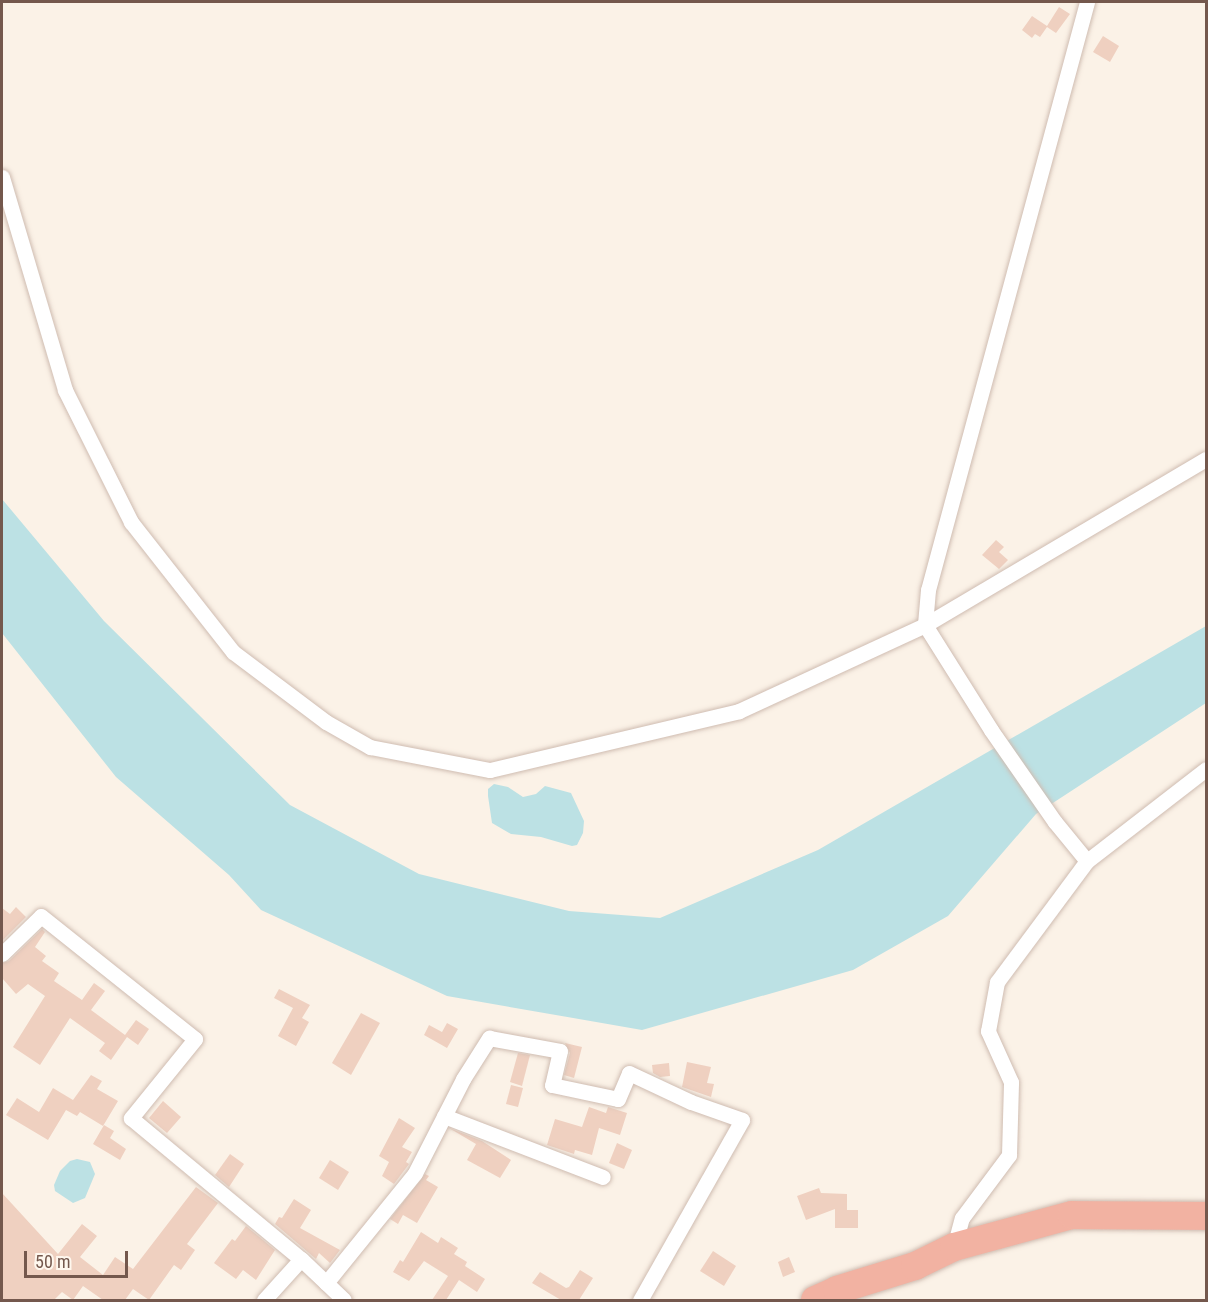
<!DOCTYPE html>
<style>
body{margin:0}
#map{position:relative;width:1208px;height:1302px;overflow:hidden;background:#fbf2e7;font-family:"Roboto Condensed",sans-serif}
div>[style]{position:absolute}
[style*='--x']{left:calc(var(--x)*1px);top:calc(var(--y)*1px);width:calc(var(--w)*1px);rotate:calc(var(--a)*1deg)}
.water>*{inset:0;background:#bce1e4}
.building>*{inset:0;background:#efd0c0}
.roads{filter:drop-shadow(0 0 2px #cfbcb1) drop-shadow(0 0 2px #cfbcb1)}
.street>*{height:15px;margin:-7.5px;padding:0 7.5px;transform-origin:7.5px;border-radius:7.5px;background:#fff}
.highway>*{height:28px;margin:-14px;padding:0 14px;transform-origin:14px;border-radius:14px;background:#f2b2a2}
span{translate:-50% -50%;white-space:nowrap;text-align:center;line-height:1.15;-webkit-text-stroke:5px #fef7ee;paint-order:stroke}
.frame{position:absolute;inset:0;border:3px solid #74584d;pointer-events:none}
.scale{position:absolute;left:24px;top:1251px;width:104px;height:27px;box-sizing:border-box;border:3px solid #74584d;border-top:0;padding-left:8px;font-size:18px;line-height:21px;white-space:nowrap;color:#74584d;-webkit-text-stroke:4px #fef7ee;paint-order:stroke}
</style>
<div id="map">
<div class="water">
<div style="clip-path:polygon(2px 499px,104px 621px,290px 805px,419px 874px,569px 911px,660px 918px,818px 850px,1206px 626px,1206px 703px,1036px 814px,948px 916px,853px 970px,642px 1030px,447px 996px,261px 910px,229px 875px,116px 777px,2px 633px)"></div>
<div style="clip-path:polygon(494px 784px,508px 787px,523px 797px,536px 794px,545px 786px,571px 793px,584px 821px,583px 833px,577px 845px,572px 846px,541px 837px,511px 834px,492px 823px,488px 796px,488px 789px)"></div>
<div style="clip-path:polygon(77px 1159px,90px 1162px,95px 1174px,85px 1198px,73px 1203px,55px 1191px,54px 1185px,60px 1171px,70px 1161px)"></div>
</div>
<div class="building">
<div style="clip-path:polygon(1059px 7px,1070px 14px,1056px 33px,1047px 27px,1040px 37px,1035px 34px,1032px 38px,1022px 30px,1032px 16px,1047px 26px)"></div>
<div style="clip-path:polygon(1103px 36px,1119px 46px,1110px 62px,1093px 52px)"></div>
<div style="clip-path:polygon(996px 540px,1004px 547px,999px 552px,1008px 560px,999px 569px,982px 555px)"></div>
<div style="clip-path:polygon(16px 907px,26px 917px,2px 941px,2px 908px,10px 914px)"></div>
<div style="clip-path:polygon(42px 929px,45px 932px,35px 947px,46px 956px,42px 961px,59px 973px,54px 981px,82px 1000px,94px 983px,105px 991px,91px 1010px,125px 1035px,136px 1020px,149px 1029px,138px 1045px,127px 1037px,111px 1060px,99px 1051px,105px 1043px,70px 1018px,40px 1065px,13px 1047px,45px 996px,28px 984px,16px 994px,2px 978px,2px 963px,9px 961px)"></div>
<div style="clip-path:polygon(279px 989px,310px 1005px,302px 1018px,309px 1022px,296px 1046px,278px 1036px,293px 1008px,274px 998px)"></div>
<div style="clip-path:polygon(361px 1013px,380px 1023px,351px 1075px,332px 1063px)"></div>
<div style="clip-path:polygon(447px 1023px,458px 1029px,447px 1048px,424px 1035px,429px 1025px,442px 1032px)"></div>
<div style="clip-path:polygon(565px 1043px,582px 1047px,574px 1078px,564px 1075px,570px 1053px)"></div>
<div style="clip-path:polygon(518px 1053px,530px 1055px,522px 1086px,510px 1082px)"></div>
<div style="clip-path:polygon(687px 1062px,711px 1067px,707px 1083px,714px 1084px,711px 1097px,682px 1087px)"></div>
<div style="clip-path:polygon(669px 1063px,670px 1076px,660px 1077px,653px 1073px,652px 1065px)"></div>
<div style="clip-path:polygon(91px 1075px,102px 1081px,97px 1089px,118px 1101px,103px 1126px,80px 1112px,77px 1116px,66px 1110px,48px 1140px,6px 1115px,17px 1098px,39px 1112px,53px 1088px,73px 1100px)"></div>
<div style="clip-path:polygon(511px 1085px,523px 1088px,518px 1107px,506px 1104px)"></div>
<div style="clip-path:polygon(163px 1101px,181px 1117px,167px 1133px,149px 1118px)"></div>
<div style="clip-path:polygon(589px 1107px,606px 1113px,608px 1107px,627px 1113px,620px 1135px,599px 1128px,592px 1155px,575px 1150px,574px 1154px,547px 1145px,555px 1119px,582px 1127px)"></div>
<div style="clip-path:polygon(399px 1118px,415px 1128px,402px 1147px,412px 1152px,406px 1162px,409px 1164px,394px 1184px,382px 1176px,389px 1162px,379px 1156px)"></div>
<div style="clip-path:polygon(104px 1125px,114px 1131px,110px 1138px,126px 1149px,120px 1160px,93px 1144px)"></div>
<div style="clip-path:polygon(449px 1128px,482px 1141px,511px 1160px,500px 1178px,467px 1160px,476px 1144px)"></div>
<div style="clip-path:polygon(617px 1143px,632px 1150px,624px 1169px,609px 1163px)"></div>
<div style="clip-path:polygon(230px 1154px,244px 1164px,229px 1187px,215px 1175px)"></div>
<div style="clip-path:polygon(330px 1160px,349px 1172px,338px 1190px,319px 1178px)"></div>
<div style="clip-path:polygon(425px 1174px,429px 1176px,426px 1180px,438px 1187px,417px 1223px,403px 1215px,398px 1224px,390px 1219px)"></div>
<div style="clip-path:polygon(196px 1187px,218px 1203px,187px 1244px,195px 1250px,186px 1263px,181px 1270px,174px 1265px,149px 1300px,133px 1289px,125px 1300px,103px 1300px,83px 1286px,73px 1300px,62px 1292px,54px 1300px,2px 1300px,2px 1193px,58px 1254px,82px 1224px,97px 1236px,80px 1257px,103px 1275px,115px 1257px,133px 1269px)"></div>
<div style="clip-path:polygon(819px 1188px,821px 1193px,847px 1194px,847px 1210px,858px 1210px,858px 1228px,835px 1228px,835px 1209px,806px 1220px,797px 1196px)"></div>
<div style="clip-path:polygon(294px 1199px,311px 1210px,300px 1228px,340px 1250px,330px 1263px,319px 1253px,316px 1259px,275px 1224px,279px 1217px,282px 1218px)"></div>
<div style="clip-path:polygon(246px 1226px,275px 1250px,256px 1280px,243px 1270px,236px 1279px,214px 1263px,232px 1239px,235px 1241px)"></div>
<div style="clip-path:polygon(421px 1232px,438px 1243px,441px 1237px,458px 1248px,454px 1254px,467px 1262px,465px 1266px,485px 1279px,477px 1292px,459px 1280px,446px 1300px,432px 1300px,448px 1276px,424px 1261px,409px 1281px,393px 1272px,400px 1260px,403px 1262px)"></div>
<div style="clip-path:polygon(713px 1251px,736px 1266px,724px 1286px,700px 1271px)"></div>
<div style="clip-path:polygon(789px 1257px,795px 1272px,783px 1277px,778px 1262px)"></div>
<div style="clip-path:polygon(580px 1270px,593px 1278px,579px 1300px,561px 1300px,532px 1283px,540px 1272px,566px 1288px,569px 1287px)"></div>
</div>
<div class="roads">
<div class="street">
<div style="--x:1087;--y:2;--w:609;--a:105.13"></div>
<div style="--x:928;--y:590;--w:35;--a:95"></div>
<div style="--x:925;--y:625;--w:124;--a:57.8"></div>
<div style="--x:991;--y:730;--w:112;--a:55.2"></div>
<div style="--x:1055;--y:822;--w:50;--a:50.6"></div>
<div style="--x:2;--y:177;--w:222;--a:73.5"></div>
<div style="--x:65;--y:390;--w:148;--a:63.4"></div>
<div style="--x:131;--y:522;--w:165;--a:51.9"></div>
<div style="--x:233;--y:652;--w:116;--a:37"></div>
<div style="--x:326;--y:722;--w:51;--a:29.6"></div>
<div style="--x:370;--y:747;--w:122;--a:10.9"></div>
<div style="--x:490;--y:770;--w:256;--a:-13.3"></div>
<div style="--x:739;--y:711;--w:205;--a:-24.8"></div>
<div style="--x:925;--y:625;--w:326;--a:-30.6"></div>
<div style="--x:2;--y:954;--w:54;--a:-44.3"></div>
<div style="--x:41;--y:916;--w:197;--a:38.6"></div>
<div style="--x:195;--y:1039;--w:102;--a:129"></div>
<div style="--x:131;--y:1118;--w:221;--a:39.7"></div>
<div style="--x:301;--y:1259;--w:59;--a:43.6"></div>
<div style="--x:444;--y:1116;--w:170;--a:21"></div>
<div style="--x:954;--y:1247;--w:30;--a:-75"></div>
<div style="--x:962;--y:1218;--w:79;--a:-53.3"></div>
<div style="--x:1009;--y:1155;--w:73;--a:-88.4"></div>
<div style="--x:1011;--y:1082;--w:56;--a:-114.3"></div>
<div style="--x:988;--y:1031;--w:50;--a:-79.6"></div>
<div style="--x:997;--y:982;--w:151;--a:-53.4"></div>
<div style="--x:1087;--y:861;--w:150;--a:-37.7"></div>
<div style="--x:326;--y:1283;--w:141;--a:-51"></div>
<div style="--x:415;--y:1173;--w:106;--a:-62.9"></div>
<div style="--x:463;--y:1079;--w:49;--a:-57.6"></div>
<div style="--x:489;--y:1038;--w:72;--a:10.4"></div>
<div style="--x:560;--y:1051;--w:35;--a:103"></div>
<div style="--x:552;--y:1085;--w:67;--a:12"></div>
<div style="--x:618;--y:1099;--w:28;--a:-67"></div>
<div style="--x:629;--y:1073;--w:68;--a:25.1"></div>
<div style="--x:691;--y:1102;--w:54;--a:19.4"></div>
<div style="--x:742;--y:1120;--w:207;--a:119.5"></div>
<div style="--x:264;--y:1300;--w:55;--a:-47.9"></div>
</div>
<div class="highway">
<div style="--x:815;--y:1300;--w:24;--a:-24"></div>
<div style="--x:837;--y:1290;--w:82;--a:-17.1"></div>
<div style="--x:915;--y:1266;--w:43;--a:-26"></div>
<div style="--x:954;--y:1247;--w:122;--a:-15.2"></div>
<div style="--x:1072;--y:1215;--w:134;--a:0.4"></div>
</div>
</div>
<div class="frame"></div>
<div class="scale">50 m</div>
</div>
